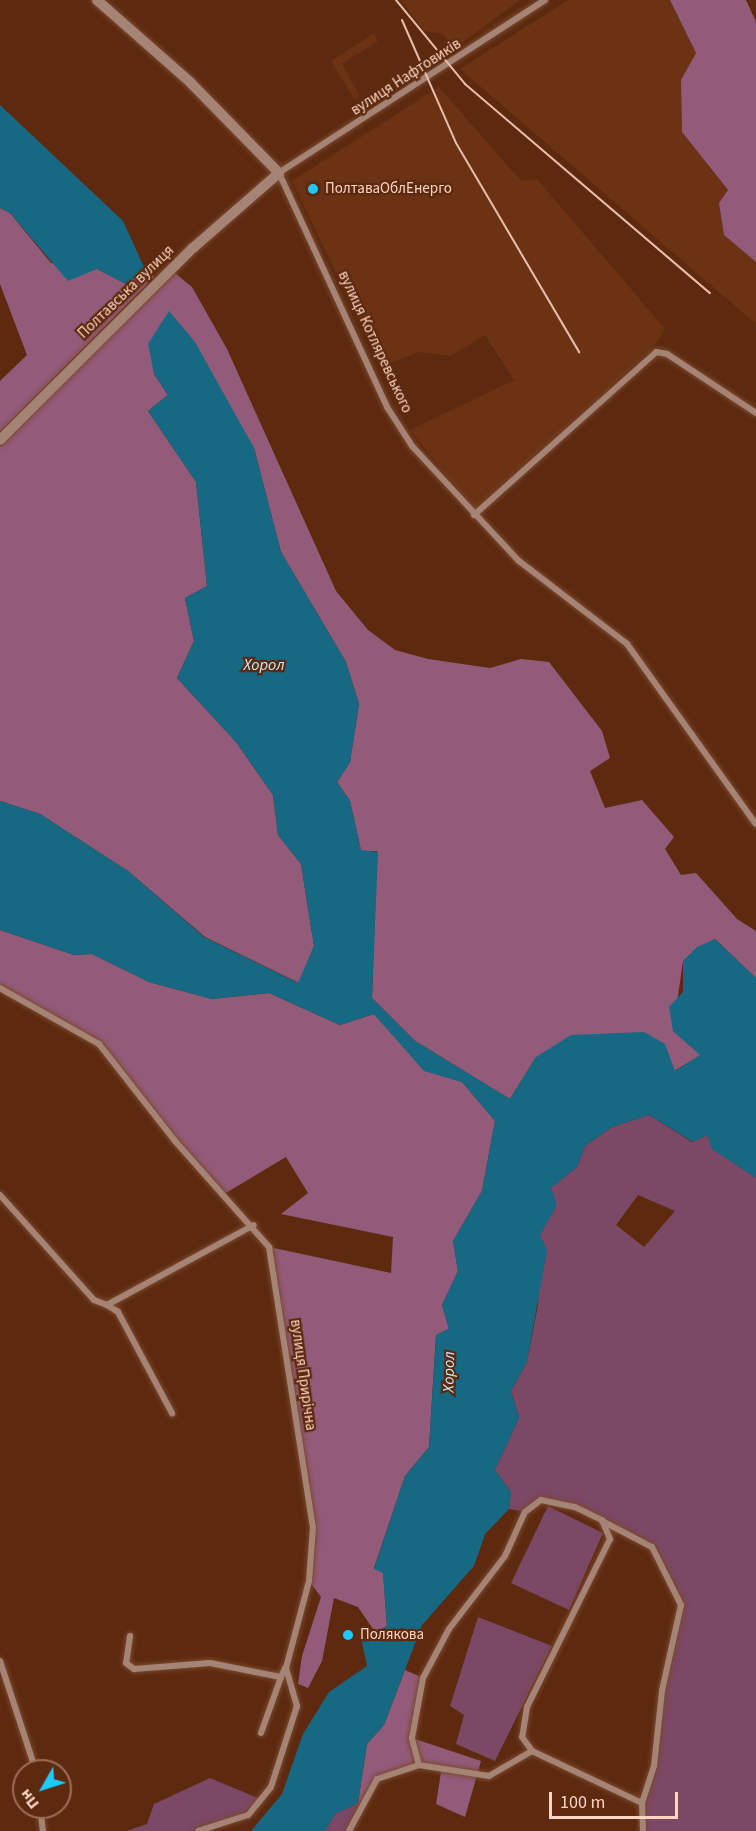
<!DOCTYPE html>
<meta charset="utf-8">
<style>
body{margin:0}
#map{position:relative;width:756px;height:1831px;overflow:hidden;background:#5d2a0f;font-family:"Source Sans 3",sans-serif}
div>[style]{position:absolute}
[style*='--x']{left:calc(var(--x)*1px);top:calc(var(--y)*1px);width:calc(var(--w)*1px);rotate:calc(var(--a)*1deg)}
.built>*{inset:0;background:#6b3214}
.green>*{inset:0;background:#7b4865}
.forest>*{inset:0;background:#925b7a}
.water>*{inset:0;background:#176882}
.roads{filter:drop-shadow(0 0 2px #7a492f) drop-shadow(0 0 2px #7a492f)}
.minor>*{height:6px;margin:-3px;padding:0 3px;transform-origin:3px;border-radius:3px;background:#a68475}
.tertiary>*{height:10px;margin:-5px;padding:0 5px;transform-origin:5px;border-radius:5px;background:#a68475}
.rail>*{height:2px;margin:-1px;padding:0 1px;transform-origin:1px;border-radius:1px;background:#e8bdaa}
.dots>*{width:16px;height:16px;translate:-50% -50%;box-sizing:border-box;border:3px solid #5d2a0f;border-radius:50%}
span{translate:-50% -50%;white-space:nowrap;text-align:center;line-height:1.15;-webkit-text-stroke:4.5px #5d2a0f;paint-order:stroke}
.street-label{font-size:15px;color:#fdd4c2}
.poi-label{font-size:15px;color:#fdd4c2}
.left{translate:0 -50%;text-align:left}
.water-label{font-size:16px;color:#c4eafa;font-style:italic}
.north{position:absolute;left:12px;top:1759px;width:60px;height:60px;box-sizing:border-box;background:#5d2a0f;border:2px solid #9d6e57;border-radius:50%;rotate:231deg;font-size:16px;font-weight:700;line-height:24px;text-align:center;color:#fdd4c2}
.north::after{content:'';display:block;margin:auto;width:21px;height:27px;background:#1ec9fd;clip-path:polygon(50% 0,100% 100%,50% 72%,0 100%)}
.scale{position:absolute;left:549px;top:1792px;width:129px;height:27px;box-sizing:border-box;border:3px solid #fdd4c2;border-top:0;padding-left:8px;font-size:18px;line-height:21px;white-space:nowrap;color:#fdd4c2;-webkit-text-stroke:4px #5d2a0f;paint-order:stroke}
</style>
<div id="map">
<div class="built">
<div style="clip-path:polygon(401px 0,520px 0,454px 49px,443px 34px,424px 31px)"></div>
<div style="clip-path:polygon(568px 0,670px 0,696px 53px,681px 80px,682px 132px,728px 191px,725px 235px,756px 262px,756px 324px,460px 69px)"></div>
<div style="clip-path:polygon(374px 33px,378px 41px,342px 64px,360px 96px,354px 99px,331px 61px)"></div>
<div style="clip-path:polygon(439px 87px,521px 181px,537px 179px,665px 329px,654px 347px,474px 508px,410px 430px,514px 380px,485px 335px,451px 356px,419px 352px,381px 367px,292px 181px)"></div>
</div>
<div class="green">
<div style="clip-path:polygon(evenodd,649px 1115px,692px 1142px,707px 1135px,713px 1149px,756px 1178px,756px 1831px,645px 1831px,642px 1803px,654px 1766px,662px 1691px,681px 1605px,652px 1547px,575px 1507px,541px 1500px,519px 1523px,521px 1511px,509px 1509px,511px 1492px,495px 1470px,519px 1418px,511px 1391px,527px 1362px,538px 1305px,540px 1235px,556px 1205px,550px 1188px,577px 1167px,585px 1146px,612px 1127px,649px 1115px,638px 1195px,675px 1211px,644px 1247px,616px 1225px,638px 1195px)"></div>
<div style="clip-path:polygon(548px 1506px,603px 1533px,569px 1610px,511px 1583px)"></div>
<div style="clip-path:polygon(478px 1617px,552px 1646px,495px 1761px,456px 1744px,464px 1715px,450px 1706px)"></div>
<div style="clip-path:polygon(210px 1778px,260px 1799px,232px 1823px,198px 1831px,127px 1831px,147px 1824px,154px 1804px)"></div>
<div style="clip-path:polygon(358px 1803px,362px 1806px,348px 1831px,325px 1831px,335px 1814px)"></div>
</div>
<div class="forest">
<div style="clip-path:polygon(670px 0,746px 0,756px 22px,756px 262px,724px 235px,719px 203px,728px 190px,682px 132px,681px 80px,696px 53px)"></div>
<div style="clip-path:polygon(0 208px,10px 213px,51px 263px,97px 269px,128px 285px,144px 267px,154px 277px,0 432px,0 381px,27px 355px,0 284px)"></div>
<div style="clip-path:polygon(175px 273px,192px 287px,227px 349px,336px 591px,368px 630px,395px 650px,428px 659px,490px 668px,521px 659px,549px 662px,602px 731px,610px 758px,590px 771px,605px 808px,642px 800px,674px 837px,665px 849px,681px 875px,696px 873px,737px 919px,756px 931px,756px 978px,715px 939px,683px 961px,673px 1031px,701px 1055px,674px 1071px,536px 1057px,510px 1099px,415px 1041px,372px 998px,377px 851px,361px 851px,350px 801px,337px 782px,350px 762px,359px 704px,346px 662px,281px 552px,254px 448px,226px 402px,154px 374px,168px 395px,148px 411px,196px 482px,207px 586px,185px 598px,194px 641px,177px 678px,236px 742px,273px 795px,278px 835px,301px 864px,314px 946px,299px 983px,205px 937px,128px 871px,40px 814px,0 801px,0 447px)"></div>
<div style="clip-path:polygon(0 930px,74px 955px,92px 954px,149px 982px,212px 999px,269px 993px,340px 1025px,374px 1014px,424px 1070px,462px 1082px,495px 1121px,482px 1191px,453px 1241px,458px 1271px,442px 1305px,449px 1329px,436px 1335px,429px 1447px,405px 1476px,374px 1568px,383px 1572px,387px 1626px,375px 1632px,358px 1607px,334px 1598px,322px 1661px,308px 1688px,298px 1684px,302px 1656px,321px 1597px,309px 1581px,313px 1527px,269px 1247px,391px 1273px,393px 1237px,281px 1214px,308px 1193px,286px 1157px,224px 1194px,175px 1141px,99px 1044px,0 988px)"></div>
<div style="clip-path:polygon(405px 1670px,423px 1678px,412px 1738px,481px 1761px,465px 1817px,436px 1804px,441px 1772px,420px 1765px,377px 1779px,362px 1806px,358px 1803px,367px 1744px,384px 1725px)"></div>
</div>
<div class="water">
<div style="clip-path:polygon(0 105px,123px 221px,144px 267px,128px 285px,97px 269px,68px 281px,10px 213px,0 208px)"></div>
<div style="clip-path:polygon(169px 311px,195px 342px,254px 448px,281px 552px,346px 662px,359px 704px,350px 762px,337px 782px,350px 801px,361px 850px,378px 852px,372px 998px,415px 1041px,510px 1099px,536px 1057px,571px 1035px,644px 1032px,665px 1044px,675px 1071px,700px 1055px,673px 1031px,669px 1007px,683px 992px,683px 961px,697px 947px,715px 939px,756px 978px,756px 1178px,712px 1149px,707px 1135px,693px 1142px,649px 1115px,612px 1127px,585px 1146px,577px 1167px,551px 1188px,557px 1205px,540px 1235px,547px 1250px,527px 1362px,511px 1391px,519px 1418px,495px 1470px,511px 1492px,509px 1509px,485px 1534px,474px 1566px,422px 1625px,384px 1725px,367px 1744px,358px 1803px,335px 1814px,325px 1831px,251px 1831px,282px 1794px,303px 1734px,329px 1692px,367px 1666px,361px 1638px,387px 1626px,383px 1573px,374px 1569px,405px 1476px,429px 1447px,436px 1335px,449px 1329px,442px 1305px,458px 1271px,453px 1241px,482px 1191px,495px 1121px,462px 1082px,424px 1071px,374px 1014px,340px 1025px,269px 993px,212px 999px,149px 982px,92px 954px,74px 955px,0 930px,0 801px,40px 814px,128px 871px,204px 937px,298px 983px,314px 946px,301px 864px,278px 835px,273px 795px,236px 742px,177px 678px,194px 641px,185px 598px,207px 586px,196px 482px,148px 411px,168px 395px,154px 374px,148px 344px)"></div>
</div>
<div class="roads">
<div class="minor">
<div style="--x:545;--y:0;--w:317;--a:147"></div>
<div style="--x:279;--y:173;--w:258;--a:65.2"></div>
<div style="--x:387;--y:407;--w:46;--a:57.3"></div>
<div style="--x:412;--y:446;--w:157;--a:47.1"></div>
<div style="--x:519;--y:561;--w:136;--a:37.5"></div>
<div style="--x:627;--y:644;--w:221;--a:54.4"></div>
<div style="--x:474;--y:515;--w:244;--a:-41.8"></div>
<div style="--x:656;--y:352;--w:11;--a:10"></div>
<div style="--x:667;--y:354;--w:107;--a:33.5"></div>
<div style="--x:0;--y:988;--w:114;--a:29.5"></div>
<div style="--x:99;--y:1044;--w:123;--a:51.9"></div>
<div style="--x:175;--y:1141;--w:142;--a:48.4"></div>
<div style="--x:269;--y:1247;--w:283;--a:81.1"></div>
<div style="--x:313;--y:1527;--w:54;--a:94.2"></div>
<div style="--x:309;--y:1581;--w:90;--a:104.8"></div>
<div style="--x:286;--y:1668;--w:40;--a:74"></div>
<div style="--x:297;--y:1706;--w:85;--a:107.8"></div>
<div style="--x:271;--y:1787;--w:36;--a:129"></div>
<div style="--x:248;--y:1815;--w:52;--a:162.3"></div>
<div style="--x:0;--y:1195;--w:141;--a:48.2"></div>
<div style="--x:94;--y:1300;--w:14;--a:21"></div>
<div style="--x:107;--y:1305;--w:167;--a:-28.6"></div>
<div style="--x:107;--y:1305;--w:13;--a:32"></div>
<div style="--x:118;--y:1312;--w:115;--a:61.9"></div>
<div style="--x:602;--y:1521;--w:56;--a:27.5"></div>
<div style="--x:652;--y:1547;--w:65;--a:63.4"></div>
<div style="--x:681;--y:1605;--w:88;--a:102.5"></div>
<div style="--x:662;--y:1691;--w:75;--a:96.1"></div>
<div style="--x:654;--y:1766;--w:39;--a:108"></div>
<div style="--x:130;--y:1636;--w:27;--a:98"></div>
<div style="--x:126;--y:1663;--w:10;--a:37"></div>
<div style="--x:134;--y:1669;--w:76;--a:-4.5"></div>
<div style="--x:210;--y:1663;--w:72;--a:11.2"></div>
<div style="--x:281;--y:1677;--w:10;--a:-66"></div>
<div style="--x:0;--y:1661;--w:116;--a:71.9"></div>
<div style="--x:261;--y:1733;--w:59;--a:-70.3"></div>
<div style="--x:419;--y:1765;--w:71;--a:8.9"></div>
<div style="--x:489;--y:1776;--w:50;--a:-30.2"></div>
<div style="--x:40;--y:1807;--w:24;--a:83"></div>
<div style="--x:349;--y:1831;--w:59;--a:-61.7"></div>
<div style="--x:377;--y:1779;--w:44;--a:-18.4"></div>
<div style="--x:419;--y:1765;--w:28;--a:-105"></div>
<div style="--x:412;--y:1738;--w:61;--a:-79.6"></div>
<div style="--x:423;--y:1678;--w:55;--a:-62"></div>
<div style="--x:449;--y:1629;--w:92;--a:-52.5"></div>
<div style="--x:505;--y:1556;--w:48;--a:-65.6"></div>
<div style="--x:525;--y:1512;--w:20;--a:-37"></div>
<div style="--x:541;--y:1500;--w:35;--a:12"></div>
<div style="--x:575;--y:1507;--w:30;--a:26"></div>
<div style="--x:602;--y:1520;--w:21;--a:67"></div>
<div style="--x:610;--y:1539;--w:187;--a:116.3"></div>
<div style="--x:527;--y:1707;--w:30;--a:99"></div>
<div style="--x:522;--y:1737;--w:17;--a:54"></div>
<div style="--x:532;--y:1751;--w:122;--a:25.3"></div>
<div style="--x:642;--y:1803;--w:28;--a:88"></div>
</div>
<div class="tertiary">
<div style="--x:0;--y:440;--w:272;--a:-44.9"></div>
<div style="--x:193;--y:248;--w:114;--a:-41.1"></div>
<div style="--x:279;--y:173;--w:127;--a:-134.4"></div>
<div style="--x:190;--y:82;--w:124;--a:-138.6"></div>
</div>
</div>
<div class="rail">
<div style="--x:396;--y:0;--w:109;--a:50.6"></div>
<div style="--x:465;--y:84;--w:322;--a:40.5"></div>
<div style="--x:402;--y:20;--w:134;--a:66.3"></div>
<div style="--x:456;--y:143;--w:243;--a:59.5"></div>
</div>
<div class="dots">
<div style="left:313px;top:189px;background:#1ec9fd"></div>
<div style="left:348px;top:1635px;background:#1ec9fd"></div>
</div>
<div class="street-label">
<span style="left:406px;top:77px;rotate:-33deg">вулиця Нафтовиків</span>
<span style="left:126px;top:292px;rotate:-44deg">Полтавська вулиця</span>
<span style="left:375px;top:342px;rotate:65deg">вулиця Котляревського</span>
<span style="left:303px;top:1375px;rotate:82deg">вулиця Прирічна</span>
</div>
<div class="poi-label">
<span class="left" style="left:325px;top:189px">ПолтаваОблЕнерго</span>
<span class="left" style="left:360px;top:1635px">Полякова</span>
</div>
<div class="water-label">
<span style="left:264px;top:665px">Хорол</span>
<span style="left:449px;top:1372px;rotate:-89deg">Хорол</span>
</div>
<div class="north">Пн</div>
<div class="scale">100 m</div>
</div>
